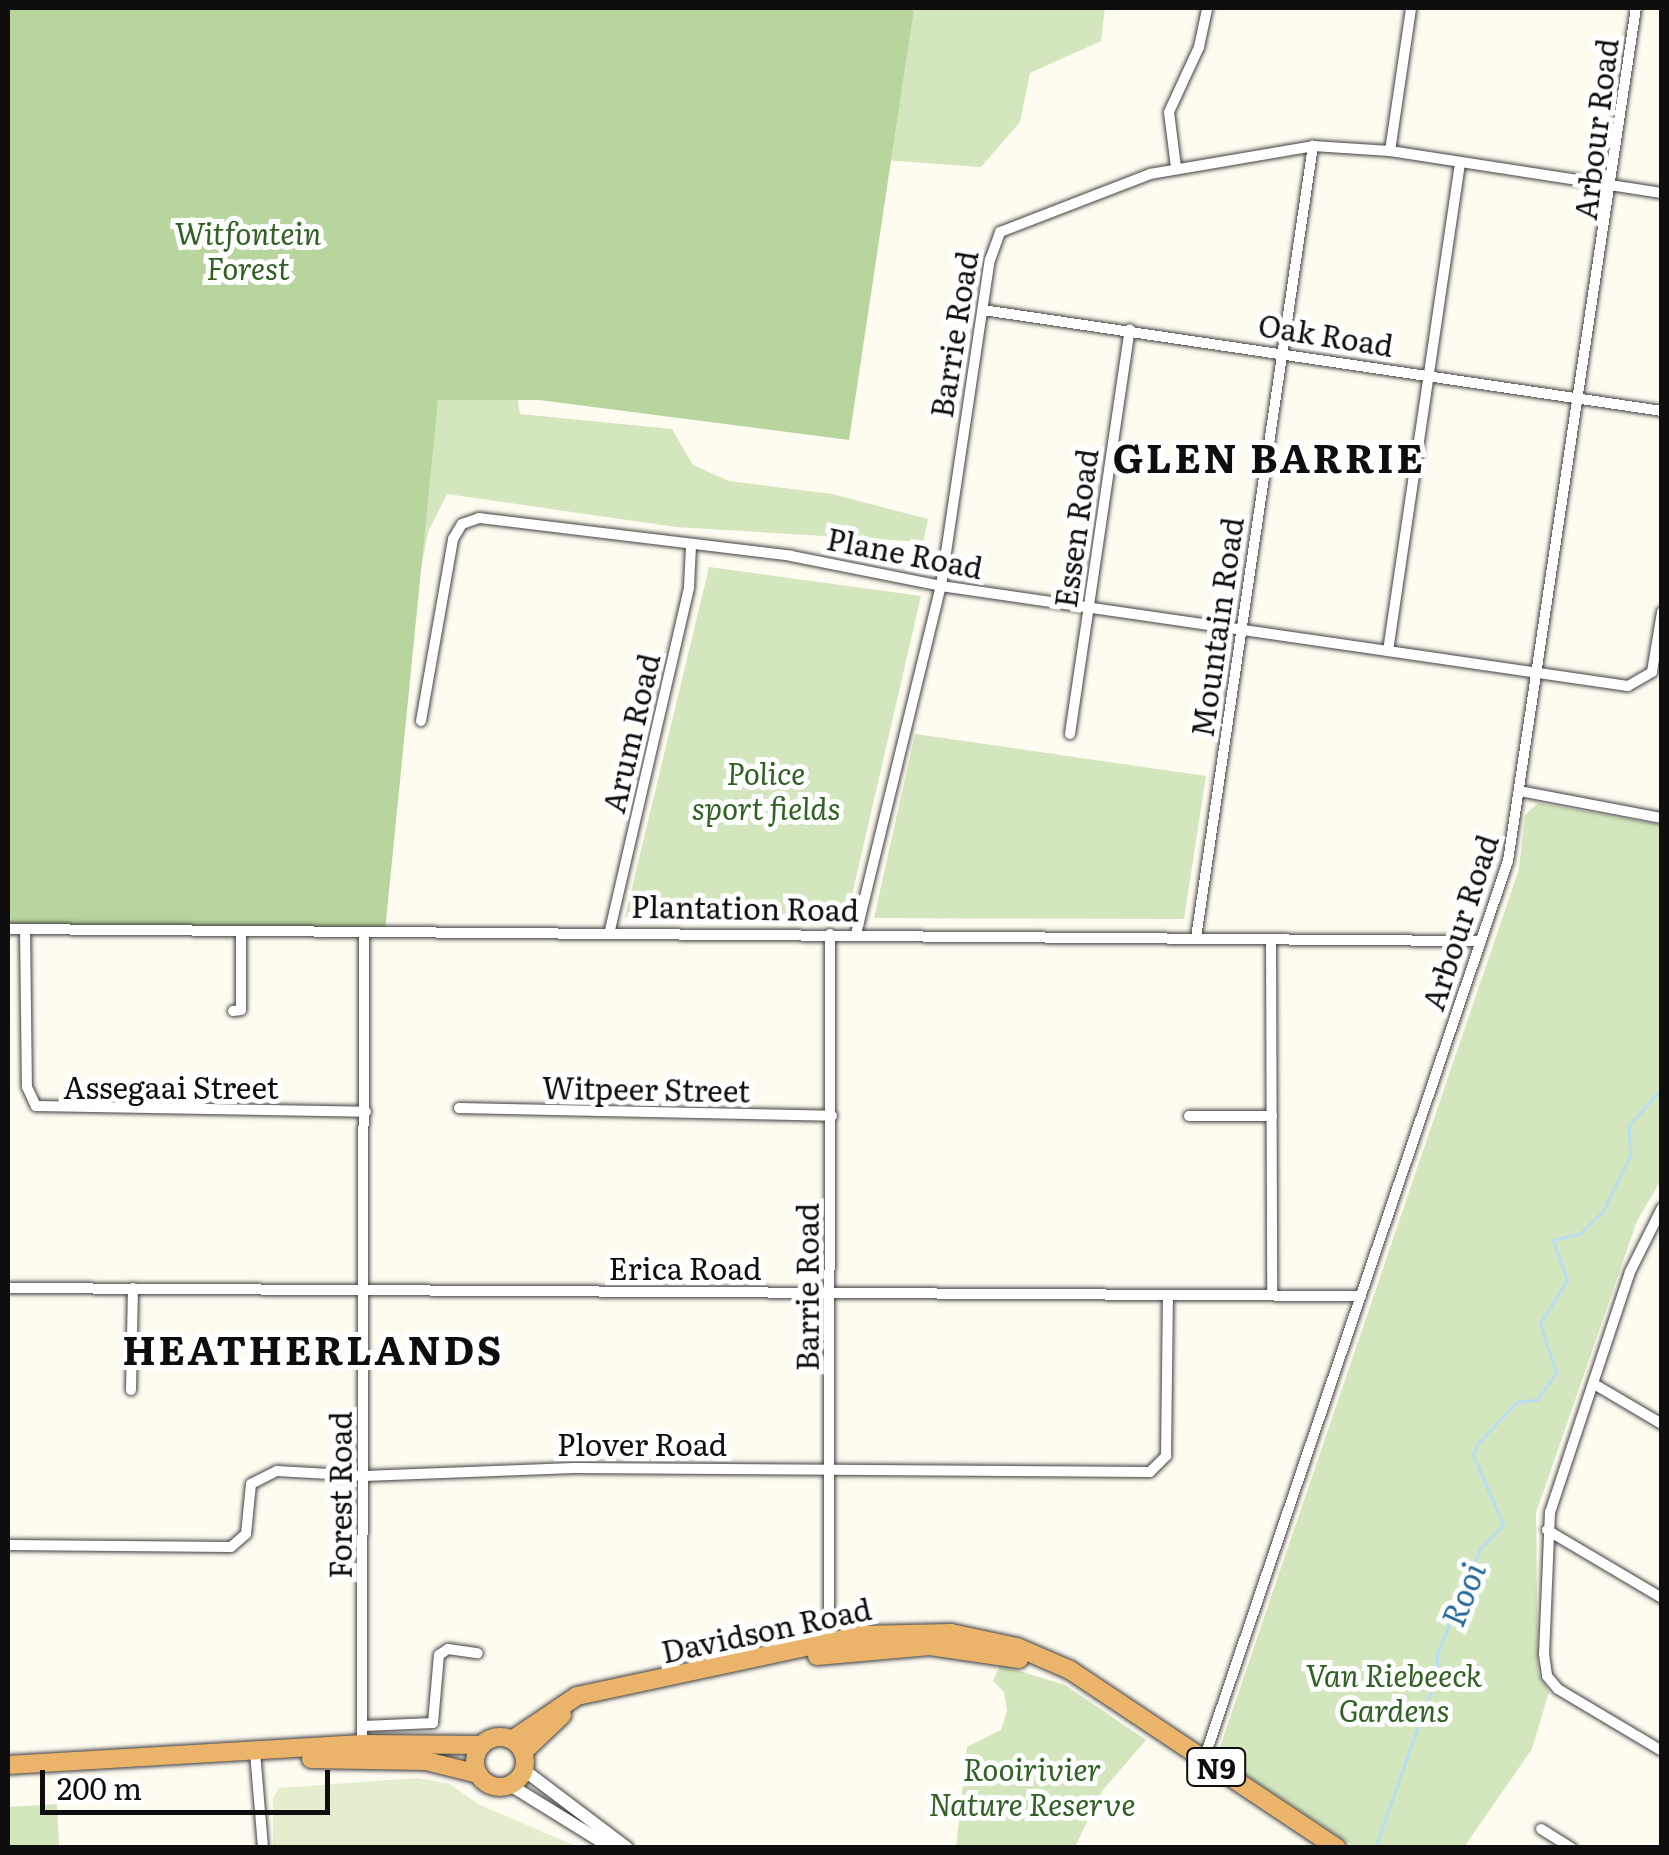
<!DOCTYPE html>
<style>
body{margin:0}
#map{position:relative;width:1669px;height:1855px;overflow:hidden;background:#fefbf1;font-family:Literata,serif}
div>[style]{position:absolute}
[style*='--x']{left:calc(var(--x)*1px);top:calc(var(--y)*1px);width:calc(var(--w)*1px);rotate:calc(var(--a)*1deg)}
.green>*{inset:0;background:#d3e6bd}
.forest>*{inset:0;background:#b8d59d}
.pitch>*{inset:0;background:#e4eece}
.stream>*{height:2.5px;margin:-1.25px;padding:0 1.25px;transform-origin:1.25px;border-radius:1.25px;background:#b9def1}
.roads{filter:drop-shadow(0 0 2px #414141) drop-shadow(0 0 2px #414141)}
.minor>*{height:10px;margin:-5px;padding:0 5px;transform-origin:5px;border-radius:5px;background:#fff}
.tertiary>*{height:12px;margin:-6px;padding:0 6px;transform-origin:6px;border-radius:6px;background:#fff}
.trunk>*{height:18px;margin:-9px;padding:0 9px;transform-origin:9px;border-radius:9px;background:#eab46b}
.trunk>.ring{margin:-9px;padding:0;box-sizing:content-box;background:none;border:18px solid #eab46b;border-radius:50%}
span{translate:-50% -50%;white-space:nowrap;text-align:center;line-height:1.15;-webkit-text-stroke:10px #fff;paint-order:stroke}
.shield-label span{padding:2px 8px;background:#fff;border:2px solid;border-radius:8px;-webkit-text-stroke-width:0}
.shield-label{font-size:28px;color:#0e0e0e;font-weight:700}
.street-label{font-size:30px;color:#0e0e0e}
.park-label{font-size:30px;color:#326124;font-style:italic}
.water-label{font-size:32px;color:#226796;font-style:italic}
.district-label{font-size:40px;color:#0e0e0e;font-weight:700;letter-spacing:2.5px}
.frame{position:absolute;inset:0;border:10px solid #0e0e0e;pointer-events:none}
.scale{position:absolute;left:40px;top:1770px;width:290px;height:45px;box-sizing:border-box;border:5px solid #0e0e0e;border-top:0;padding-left:12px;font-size:30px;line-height:35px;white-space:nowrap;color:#0e0e0e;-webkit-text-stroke:8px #fff;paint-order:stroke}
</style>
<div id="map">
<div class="green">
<div style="clip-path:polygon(884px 8px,1105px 8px,1101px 41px,1030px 73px,1020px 122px,981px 167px,870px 159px,516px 389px,520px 414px,672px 429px,693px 465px,729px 481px,832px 494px,928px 519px,923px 542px,676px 527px,447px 494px,428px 532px,365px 860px,386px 458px,441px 398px)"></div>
<div style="clip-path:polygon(709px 567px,921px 596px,846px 921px,625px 917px)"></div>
<div style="clip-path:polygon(915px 734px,1206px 776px,1184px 919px,874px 918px)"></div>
<div style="clip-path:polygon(1538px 803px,1661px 825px,1661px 1180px,1637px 1221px,1536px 1513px,1538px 1673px,1549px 1692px,1532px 1749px,1464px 1847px,1355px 1847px,1217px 1756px,1519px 869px,1525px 815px)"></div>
<div style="clip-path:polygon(1000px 1665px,1065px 1685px,1146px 1740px,1102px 1791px,1075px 1847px,956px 1847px,967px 1747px,1001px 1730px,1007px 1711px,1004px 1692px,993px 1681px)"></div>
<div style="clip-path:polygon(57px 1804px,59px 1847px,8px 1847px,8px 1807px)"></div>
</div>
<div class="forest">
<div style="clip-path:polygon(8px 8px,914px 8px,849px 440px,539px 400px,438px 400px,385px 931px,8px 927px)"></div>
</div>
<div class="pitch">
<div style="clip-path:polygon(418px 1778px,450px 1784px,478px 1804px,578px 1847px,273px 1847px,273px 1797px,279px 1788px)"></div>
</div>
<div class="stream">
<div style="--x:1375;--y:1848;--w:186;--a:-70.5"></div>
<div style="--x:1437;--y:1673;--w:19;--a:-90"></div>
<div style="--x:1437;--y:1654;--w:113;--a:-67.7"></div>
<div style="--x:1480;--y:1549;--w:33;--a:-46"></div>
<div style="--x:1503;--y:1525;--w:76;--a:-113.2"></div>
<div style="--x:1473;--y:1455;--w:12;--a:-70"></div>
<div style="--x:1477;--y:1444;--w:58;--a:-46.4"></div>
<div style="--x:1517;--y:1402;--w:20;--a:-6"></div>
<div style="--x:1537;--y:1400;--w:33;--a:-55"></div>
<div style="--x:1556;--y:1373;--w:52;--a:-108.1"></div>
<div style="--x:1540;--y:1324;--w:52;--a:-58.5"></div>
<div style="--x:1567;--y:1280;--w:42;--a:-109.3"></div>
<div style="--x:1553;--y:1240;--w:28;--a:-13"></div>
<div style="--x:1580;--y:1234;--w:33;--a:-45"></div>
<div style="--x:1603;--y:1211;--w:61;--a:-63.9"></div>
<div style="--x:1630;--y:1156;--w:31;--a:-92"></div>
<div style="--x:1629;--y:1125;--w:50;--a:-48.3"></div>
</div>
<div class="roads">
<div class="minor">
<div style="--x:1390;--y:151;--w:144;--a:-81.6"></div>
<div style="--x:1176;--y:167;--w:55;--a:-97.3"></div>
<div style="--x:1169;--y:112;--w:72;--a:-65.2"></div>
<div style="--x:1199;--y:47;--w:40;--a:-78"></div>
<div style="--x:983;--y:310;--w:686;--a:8.46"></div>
<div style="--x:1388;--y:651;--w:492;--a:-81.6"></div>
<div style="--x:421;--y:721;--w:185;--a:-80"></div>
<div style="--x:453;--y:539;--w:17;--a:-59"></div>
<div style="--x:462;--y:524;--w:18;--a:-19"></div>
<div style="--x:479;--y:518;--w:314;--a:6.9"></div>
<div style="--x:791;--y:556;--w:153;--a:11.3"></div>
<div style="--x:941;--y:586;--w:694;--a:8.28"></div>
<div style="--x:1628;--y:686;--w:28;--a:-30"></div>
<div style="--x:1652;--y:672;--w:61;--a:-80.5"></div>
<div style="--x:1070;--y:734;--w:409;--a:-81.6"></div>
<div style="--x:1520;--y:791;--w:145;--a:10.8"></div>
<div style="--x:8;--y:929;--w:1473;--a:0.47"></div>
<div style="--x:25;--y:929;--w:158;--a:89.3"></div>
<div style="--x:27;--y:1087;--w:21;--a:65"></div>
<div style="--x:36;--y:1106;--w:330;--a:1"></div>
<div style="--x:610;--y:930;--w:352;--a:-77"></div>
<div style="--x:689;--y:587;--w:41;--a:-87.2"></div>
<div style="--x:856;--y:934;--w:358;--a:-76.3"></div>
<div style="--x:941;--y:586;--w:330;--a:-81.5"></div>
<div style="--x:990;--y:260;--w:30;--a:-70"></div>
<div style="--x:1000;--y:232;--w:161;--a:-21.1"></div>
<div style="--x:1150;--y:174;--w:165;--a:-9.7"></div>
<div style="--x:1313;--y:146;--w:77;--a:3.7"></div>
<div style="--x:1390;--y:151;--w:275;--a:8.8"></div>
<div style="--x:1196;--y:938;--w:801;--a:-81.6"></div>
<div style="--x:1271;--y:939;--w:356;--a:89.8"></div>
<div style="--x:233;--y:1011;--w:8;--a:-7"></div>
<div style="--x:241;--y:1010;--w:79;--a:-90"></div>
<div style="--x:459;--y:1108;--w:373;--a:1.2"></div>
<div style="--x:1189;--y:1116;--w:83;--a:0"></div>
<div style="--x:1662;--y:1208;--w:72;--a:116.6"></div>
<div style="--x:1630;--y:1272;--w:253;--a:108.4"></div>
<div style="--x:1550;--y:1512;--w:142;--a:92.4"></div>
<div style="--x:1544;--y:1654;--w:22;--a:82"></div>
<div style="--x:1547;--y:1676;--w:17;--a:50"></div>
<div style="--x:1558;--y:1689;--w:121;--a:30.8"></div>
<div style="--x:8;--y:1288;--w:1353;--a:0.34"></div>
<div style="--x:1594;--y:1384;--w:79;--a:30.5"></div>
<div style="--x:131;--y:1390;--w:102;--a:-88.9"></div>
<div style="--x:1547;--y:1530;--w:134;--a:30.6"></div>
<div style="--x:8;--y:1545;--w:223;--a:0.5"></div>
<div style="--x:231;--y:1547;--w:20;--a:-41"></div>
<div style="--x:246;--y:1534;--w:50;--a:-84.3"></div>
<div style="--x:251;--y:1484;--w:29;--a:-27"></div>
<div style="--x:277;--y:1471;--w:87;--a:3.3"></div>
<div style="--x:364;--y:1476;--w:210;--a:-2.2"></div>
<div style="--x:574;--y:1468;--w:576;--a:0.4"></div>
<div style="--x:1150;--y:1472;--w:23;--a:-45"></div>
<div style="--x:1166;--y:1456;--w:160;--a:-89.3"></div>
<div style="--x:829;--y:1642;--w:708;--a:-89.92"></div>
<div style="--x:363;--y:1726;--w:70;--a:-2.5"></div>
<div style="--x:433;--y:1723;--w:68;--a:-85"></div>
<div style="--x:439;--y:1655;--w:11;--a:-34"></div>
<div style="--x:448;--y:1649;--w:30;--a:8"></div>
<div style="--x:362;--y:1746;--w:814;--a:-89.86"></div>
<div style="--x:255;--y:1752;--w:96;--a:85.2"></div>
<div style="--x:1204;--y:1759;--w:948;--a:-71.3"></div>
<div style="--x:1508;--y:861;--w:863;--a:-81.47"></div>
<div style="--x:1541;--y:1829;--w:36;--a:32"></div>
</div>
<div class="tertiary">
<div style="--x:524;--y:1770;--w:129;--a:37.1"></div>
<div style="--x:510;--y:1785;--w:120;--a:31.7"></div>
</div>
<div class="trunk">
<div style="--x:817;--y:1656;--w:113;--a:-5.1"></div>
<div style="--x:930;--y:1646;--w:90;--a:8.3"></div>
<div class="ring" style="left:475px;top:1737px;width:32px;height:32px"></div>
<div style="--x:512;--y:1740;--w:78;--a:-34.1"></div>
<div style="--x:577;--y:1696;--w:290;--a:-12.1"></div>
<div style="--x:861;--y:1635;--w:90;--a:-1.3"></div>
<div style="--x:951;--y:1633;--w:67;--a:12"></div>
<div style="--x:1017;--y:1647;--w:58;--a:23.5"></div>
<div style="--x:1070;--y:1670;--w:321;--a:33.7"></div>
<div style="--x:523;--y:1752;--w:54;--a:-43.5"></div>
<div style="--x:311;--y:1759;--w:115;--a:1"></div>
<div style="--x:426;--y:1761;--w:54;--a:14"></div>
<div style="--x:8;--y:1765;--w:355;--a:-3.4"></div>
<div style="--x:362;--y:1744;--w:120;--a:0.5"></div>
</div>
</div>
<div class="shield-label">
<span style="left:1216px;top:1767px">N9</span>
</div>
<div class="street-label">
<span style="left:1595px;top:129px;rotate:-83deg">Arbour Road</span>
<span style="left:953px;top:334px;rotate:-81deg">Barrie Road</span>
<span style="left:1326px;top:334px;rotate:9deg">Oak Road</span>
<span style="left:1075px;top:528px;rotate:-82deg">Essen Road</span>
<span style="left:905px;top:552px;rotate:11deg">Plane Road</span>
<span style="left:1216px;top:627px;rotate:-82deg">Mountain Road</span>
<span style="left:630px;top:733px;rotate:-77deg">Arum Road</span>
<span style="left:745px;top:907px;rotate:1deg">Plantation Road</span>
<span style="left:1459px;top:922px;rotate:-72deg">Arbour Road</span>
<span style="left:171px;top:1086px">Assegaai Street</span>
<span style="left:646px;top:1088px;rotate:1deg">Witpeer Street</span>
<span style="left:685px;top:1267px">Erica Road</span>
<span style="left:806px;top:1287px;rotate:-90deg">Barrie Road</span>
<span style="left:642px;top:1443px">Plover Road</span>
<span style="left:339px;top:1495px;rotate:-90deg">Forest Road</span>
<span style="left:766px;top:1629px;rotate:-12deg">Davidson Road</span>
</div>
<div class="park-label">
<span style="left:248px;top:249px">Witfontein<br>Forest</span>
<span style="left:766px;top:789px">Police<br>sport fields</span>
<span style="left:1394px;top:1691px">Van Riebeeck<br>Gardens</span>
<span style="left:1032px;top:1785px">Rooirivier<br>Nature Reserve</span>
</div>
<div class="water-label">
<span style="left:1462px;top:1594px;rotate:-68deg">Rooi</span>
</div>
<div class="district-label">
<span style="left:1269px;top:456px">GLEN BARRIE</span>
<span style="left:313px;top:1348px">HEATHERLANDS</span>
</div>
<div class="frame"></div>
<div class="scale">200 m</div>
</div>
